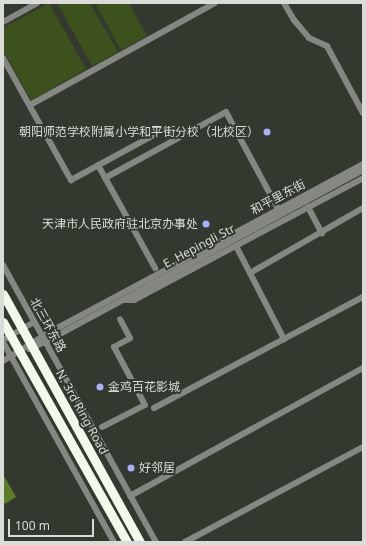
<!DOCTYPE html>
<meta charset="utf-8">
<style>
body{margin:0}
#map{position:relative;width:366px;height:545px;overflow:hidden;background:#34392f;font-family:"Noto Sans","Noto Sans SC",sans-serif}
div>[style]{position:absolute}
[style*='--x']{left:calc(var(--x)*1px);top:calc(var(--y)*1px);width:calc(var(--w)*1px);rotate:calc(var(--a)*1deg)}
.green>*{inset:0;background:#3c511c}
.forest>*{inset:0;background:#5e7d2b}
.minor>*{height:6px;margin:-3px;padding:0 3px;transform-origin:3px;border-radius:3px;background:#858882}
.highway-bridge>*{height:9px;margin:-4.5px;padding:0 4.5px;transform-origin:4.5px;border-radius:4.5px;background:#f2f8ea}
.dots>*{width:11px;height:11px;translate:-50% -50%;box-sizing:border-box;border:2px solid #34392f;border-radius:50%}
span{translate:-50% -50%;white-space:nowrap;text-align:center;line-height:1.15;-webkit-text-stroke:4px #34392f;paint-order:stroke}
.poi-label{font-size:12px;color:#daddd7}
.right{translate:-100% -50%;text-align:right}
.left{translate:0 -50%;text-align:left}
.street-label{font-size:12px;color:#daddd7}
.frame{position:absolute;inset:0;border:4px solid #daddd7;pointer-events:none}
.scale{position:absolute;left:8px;top:519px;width:86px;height:18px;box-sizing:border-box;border:2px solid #daddd7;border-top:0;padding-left:5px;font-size:12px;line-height:14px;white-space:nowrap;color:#daddd7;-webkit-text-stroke:3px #34392f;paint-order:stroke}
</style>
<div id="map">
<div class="green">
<div style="clip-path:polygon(49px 3px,86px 69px,31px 100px,3px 50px,3px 28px)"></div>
<div style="clip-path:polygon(57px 3px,90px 3px,118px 52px,92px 66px)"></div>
<div style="clip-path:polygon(95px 3px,129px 3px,147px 36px,121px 50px)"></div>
</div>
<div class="forest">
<div style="clip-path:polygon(3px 474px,16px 497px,5px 504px,3px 500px)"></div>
</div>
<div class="minor">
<div style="--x:284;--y:3;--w:20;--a:60"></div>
<div style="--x:294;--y:20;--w:23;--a:50"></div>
<div style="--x:309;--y:38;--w:20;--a:24"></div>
<div style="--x:327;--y:46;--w:76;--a:61.8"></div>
<div style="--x:3;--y:22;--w:39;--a:-29"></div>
<div style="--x:3;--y:58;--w:140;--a:60.9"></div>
<div style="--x:71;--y:180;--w:94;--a:-28.5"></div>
<div style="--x:30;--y:105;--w:211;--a:-28.9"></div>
<div style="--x:98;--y:165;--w:118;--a:61"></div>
<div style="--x:105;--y:178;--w:138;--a:-28.6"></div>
<div style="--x:226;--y:112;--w:110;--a:61.8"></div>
<div style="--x:308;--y:207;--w:30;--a:62"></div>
<div style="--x:236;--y:246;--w:105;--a:62.7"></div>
<div style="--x:3;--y:265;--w:316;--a:61.1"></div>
<div style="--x:250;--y:273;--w:130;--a:-29.9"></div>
<div style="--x:124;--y:300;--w:10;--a:0"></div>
<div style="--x:134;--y:300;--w:259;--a:-28"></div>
<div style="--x:3;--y:340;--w:36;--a:-30"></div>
<div style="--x:3;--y:342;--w:229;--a:61"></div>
<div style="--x:29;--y:349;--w:17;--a:-24"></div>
<div style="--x:45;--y:342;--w:362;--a:-28.4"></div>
<div style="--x:3;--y:361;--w:55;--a:-31.7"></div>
<div style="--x:50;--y:332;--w:355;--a:-28.2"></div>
<div style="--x:154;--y:408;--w:237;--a:-28"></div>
<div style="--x:102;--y:427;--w:48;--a:-27.1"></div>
<div style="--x:145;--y:405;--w:66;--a:-118.1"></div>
<div style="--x:114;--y:347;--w:18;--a:-29"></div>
<div style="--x:130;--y:338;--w:21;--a:-118"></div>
<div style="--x:130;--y:496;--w:266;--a:-28.8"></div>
<div style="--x:185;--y:542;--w:202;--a:-28.1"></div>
</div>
<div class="highway-bridge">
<div style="--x:3;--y:294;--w:283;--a:61.1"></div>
<div style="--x:3;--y:322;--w:253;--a:60.6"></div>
</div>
<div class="dots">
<div style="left:267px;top:132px;background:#a7b1fc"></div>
<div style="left:206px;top:224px;background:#a7b1fc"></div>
<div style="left:100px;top:387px;background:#a7b1fc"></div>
<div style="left:131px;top:468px;background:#a7b1fc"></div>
</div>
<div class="poi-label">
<span class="right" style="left:259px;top:132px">朝阳师范学校附属小学和平街分校（北校区）</span>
<span class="right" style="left:198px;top:224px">天津市人民政府驻北京办事处</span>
<span class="left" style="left:108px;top:387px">金鸡百花影城</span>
<span class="left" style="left:139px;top:468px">好邻居</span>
</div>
<div class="street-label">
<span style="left:278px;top:197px;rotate:-28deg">和平里东街</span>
<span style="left:199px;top:246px;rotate:-28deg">E. Hepingli Str</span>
<span style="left:48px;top:325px;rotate:61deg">北三环东路</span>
<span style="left:82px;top:412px;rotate:61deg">N. 3rd Ring Road</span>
</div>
<div class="frame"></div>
<div class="scale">100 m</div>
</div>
